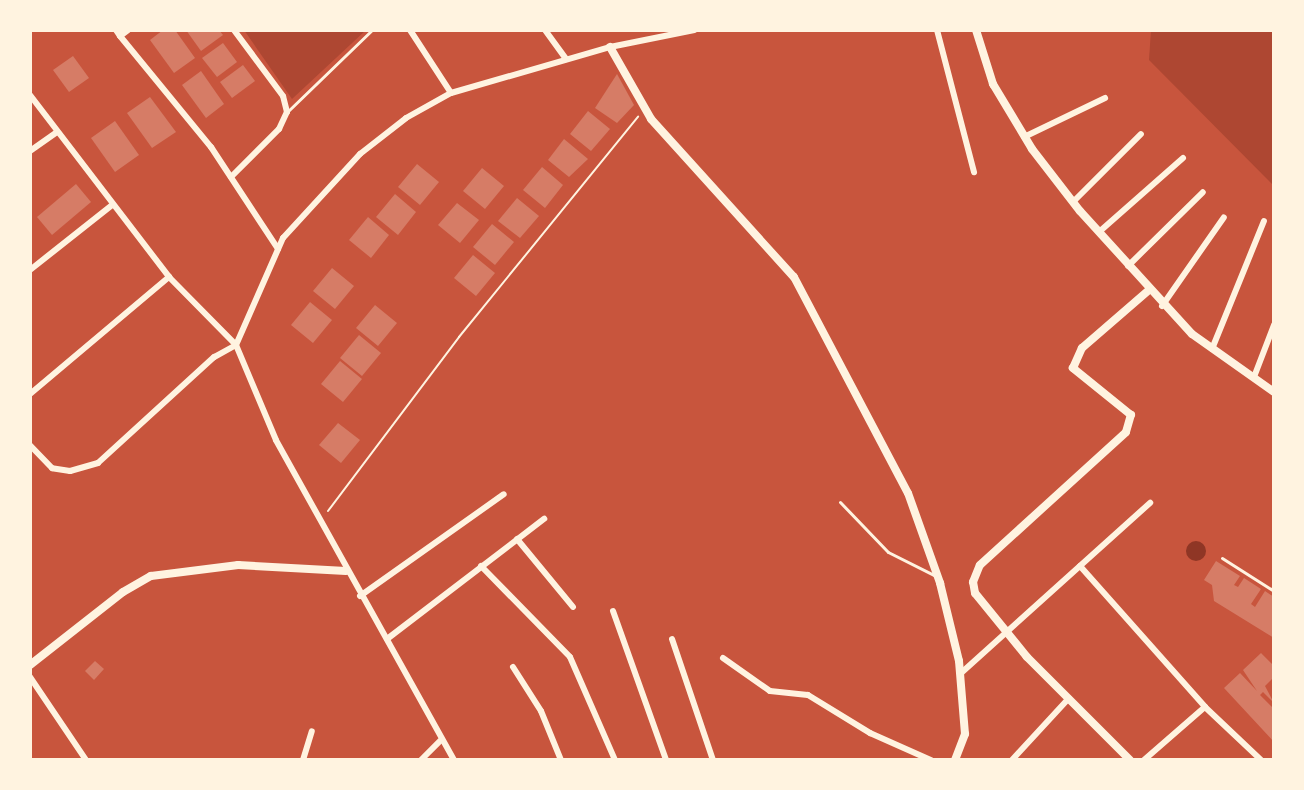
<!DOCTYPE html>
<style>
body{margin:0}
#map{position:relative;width:1304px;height:790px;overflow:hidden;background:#c8553d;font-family:"Exo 2",sans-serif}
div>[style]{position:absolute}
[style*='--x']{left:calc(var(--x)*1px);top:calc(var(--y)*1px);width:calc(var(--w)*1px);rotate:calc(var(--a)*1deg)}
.green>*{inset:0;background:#ae4732}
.water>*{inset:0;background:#8f3625}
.round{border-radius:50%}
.building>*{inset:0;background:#d67c66}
.path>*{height:2px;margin:-1px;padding:0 1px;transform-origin:1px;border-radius:1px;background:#fff3e0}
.service>*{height:3px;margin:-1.5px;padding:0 1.5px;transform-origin:1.5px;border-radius:1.5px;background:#fff3e0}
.minor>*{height:6px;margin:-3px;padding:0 3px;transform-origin:3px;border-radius:3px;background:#fff3e0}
.tertiary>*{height:8px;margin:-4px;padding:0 4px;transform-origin:4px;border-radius:4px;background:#fff3e0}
span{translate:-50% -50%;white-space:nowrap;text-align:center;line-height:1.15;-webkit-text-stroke:6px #fff3e0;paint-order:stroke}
.frame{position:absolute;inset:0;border:32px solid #fff3e0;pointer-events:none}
</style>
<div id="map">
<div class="green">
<div style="clip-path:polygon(244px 30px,366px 30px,292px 99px)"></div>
<div style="clip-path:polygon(1151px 30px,1274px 30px,1274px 186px,1149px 60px)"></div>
</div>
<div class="water">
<div class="round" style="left:1186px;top:541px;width:20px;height:20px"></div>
</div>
<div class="building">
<div style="clip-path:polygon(163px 30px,175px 30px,195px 58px,174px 73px,150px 40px)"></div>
<div style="clip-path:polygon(186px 30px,219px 30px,223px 35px,201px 51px)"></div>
<div style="clip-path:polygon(223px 43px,237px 62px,217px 77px,202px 58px)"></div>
<div style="clip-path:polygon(73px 56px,89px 78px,69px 92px,53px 70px)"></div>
<div style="clip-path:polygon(243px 65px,255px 81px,232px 98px,220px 82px)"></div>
<div style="clip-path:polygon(201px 71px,224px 104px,206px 118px,182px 85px)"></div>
<div style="clip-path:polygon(617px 74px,634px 105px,617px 123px,595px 108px)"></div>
<div style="clip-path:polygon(150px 97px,176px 132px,152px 148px,127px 113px)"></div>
<div style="clip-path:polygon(588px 111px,610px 129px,591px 151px,570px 134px)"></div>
<div style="clip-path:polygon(115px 121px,139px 155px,115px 172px,91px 138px)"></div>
<div style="clip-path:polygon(564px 139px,588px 159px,569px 177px,548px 160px)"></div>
<div style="clip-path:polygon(417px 164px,439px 182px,420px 205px,398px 187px)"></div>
<div style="clip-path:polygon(542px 167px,563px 185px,545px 208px,523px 190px)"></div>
<div style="clip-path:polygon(482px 168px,504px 186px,485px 209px,463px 191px)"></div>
<div style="clip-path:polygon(76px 184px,91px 202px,52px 235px,37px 217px)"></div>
<div style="clip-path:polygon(395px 194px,416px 212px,398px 235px,376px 217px)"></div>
<div style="clip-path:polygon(517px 198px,539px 216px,520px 238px,498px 221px)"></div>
<div style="clip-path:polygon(457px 203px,479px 220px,460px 243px,438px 225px)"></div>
<div style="clip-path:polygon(368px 217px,389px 235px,371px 258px,349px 240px)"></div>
<div style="clip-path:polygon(492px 224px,514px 242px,495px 265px,473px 247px)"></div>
<div style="clip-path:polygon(473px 255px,495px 273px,476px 296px,454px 278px)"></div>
<div style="clip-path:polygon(332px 268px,354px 286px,335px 309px,313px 291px)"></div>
<div style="clip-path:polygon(310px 302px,332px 320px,313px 343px,291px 325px)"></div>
<div style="clip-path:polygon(375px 305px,397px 323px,378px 346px,356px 328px)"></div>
<div style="clip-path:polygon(359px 335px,381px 353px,362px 376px,340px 358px)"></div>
<div style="clip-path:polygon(340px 361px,362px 379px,343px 402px,321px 384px)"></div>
<div style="clip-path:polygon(338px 423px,360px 440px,341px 463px,319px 445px)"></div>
<div style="clip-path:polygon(1216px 561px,1240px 576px,1234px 585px,1238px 587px,1244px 578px,1261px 589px,1251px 604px,1255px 607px,1265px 591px,1274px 597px,1274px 638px,1214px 601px,1212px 585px,1204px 580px)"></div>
<div style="clip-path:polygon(1261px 653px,1274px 666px,1274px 677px,1265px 686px,1274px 703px,1263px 692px,1260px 695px,1274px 709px,1274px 742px,1224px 688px,1240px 673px,1257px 691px,1243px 670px)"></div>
<div style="clip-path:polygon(95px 661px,104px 669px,94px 680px,85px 671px)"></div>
</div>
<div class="path">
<div style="--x:328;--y:511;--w:218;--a:-53"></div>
<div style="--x:459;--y:337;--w:284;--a:-50.9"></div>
</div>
<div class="service">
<div style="--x:287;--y:112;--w:118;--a:-44"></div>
<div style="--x:840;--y:502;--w:69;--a:46.2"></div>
<div style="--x:888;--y:552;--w:51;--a:26.6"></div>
<div style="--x:1222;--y:558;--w:62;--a:32.4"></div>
</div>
<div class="minor">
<div style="--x:116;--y:30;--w:7;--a:56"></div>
<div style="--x:120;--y:36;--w:10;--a:-37"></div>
<div style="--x:410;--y:30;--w:75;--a:56.9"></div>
<div style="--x:545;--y:30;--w:36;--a:54"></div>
<div style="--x:937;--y:30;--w:147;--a:75.4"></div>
<div style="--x:120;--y:36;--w:144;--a:50.7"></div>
<div style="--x:211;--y:147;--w:122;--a:56.7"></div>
<div style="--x:30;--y:95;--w:229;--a:52.6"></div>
<div style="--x:169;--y:277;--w:95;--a:45.4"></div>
<div style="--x:236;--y:345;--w:25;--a:151"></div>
<div style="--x:214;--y:357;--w:157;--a:137.6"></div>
<div style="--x:98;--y:463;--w:29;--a:164"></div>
<div style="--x:70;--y:471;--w:18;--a:-171"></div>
<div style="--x:52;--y:468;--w:32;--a:-134"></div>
<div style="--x:1024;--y:137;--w:90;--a:-25.7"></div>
<div style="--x:30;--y:151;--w:33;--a:-35"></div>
<div style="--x:231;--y:177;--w:68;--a:-45"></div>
<div style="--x:279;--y:129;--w:19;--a:-65"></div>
<div style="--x:287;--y:112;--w:16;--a:-104"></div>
<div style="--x:283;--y:96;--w:82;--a:-126.6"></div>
<div style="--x:1073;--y:202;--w:96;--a:-45"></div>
<div style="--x:1099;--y:232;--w:112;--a:-41.4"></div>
<div style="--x:1128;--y:266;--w:105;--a:-44.6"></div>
<div style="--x:30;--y:270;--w:105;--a:-38.4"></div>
<div style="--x:1162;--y:306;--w:108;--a:-55.1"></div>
<div style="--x:1212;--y:349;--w:138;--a:-67.9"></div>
<div style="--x:1254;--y:377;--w:56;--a:-69"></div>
<div style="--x:30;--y:394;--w:182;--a:-40.1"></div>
<div style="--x:517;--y:539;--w:88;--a:50.5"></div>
<div style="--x:481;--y:566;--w:127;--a:45.6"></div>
<div style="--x:570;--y:657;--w:112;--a:66.4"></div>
<div style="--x:1080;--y:566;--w:188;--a:48.4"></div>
<div style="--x:1205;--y:707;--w:77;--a:43.4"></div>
<div style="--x:360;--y:596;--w:176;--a:-35.3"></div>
<div style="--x:613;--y:611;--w:158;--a:70.4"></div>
<div style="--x:387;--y:639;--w:198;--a:-37.4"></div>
<div style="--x:672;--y:639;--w:128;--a:71.3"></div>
<div style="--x:723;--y:658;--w:57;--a:35.1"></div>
<div style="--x:770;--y:691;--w:38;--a:6"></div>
<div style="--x:808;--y:695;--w:73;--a:31.5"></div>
<div style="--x:870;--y:733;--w:67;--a:23.9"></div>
<div style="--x:513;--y:667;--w:52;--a:57.5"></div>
<div style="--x:541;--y:711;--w:53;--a:67.8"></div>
<div style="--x:960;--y:674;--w:256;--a:-42"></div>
<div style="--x:30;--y:677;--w:100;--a:56"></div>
<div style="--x:303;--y:760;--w:30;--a:-73"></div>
<div style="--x:421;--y:760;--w:27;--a:-45"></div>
<div style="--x:454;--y:760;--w:366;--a:-119.1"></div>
<div style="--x:276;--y:440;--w:103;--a:-112.8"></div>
<div style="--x:236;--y:345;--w:117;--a:-66.3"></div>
<div style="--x:283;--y:238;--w:114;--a:-47.5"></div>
<div style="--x:360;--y:154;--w:58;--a:-38"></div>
<div style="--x:406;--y:118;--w:51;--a:-29.1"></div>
<div style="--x:451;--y:93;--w:166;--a:-16.1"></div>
<div style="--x:610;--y:47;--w:86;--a:-11.4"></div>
<div style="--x:1012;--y:760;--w:84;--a:-47.4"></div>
<div style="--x:1144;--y:760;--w:81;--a:-41"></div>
</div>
<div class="tertiary">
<div style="--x:976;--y:30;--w:57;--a:72.5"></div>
<div style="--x:993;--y:84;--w:76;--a:59"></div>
<div style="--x:1032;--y:149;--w:78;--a:52.3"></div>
<div style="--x:1080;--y:211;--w:166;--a:47.7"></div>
<div style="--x:1192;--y:334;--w:100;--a:35.3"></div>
<div style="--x:610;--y:47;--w:83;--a:60.3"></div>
<div style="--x:651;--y:119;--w:213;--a:47.9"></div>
<div style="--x:794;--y:277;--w:244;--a:62.2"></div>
<div style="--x:908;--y:493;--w:96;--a:70.4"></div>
<div style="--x:940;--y:583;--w:80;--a:76.3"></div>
<div style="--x:959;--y:661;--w:73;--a:85.3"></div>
<div style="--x:965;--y:734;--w:28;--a:111"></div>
<div style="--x:30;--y:665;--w:118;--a:-38.1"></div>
<div style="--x:123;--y:592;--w:32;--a:-30"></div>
<div style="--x:151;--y:576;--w:88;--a:-7.2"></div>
<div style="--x:238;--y:565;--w:108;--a:3.2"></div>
<div style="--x:1130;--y:760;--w:146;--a:-135"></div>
<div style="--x:1027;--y:657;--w:82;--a:-129.1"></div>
<div style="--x:975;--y:593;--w:11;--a:-100"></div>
<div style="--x:973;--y:582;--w:18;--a:-68"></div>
<div style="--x:980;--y:565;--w:197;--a:-42.3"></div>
<div style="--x:1126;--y:432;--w:18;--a:-74"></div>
<div style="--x:1131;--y:415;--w:75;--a:-141"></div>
<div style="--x:1073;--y:368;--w:22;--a:-66"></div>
<div style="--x:1082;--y:348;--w:89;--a:-40.9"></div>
</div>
<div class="frame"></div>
</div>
